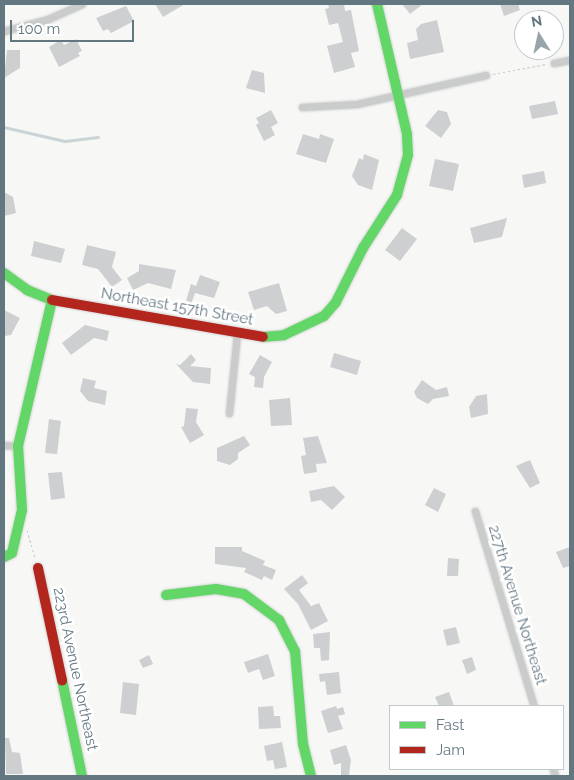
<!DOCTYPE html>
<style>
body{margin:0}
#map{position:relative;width:574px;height:780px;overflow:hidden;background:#f7f7f6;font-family:Raleway,sans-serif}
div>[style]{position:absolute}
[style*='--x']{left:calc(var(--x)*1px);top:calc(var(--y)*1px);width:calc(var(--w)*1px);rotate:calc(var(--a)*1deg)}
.stream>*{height:2.5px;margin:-1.25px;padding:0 1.25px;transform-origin:1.25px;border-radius:1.25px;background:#cad4d6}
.building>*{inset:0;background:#cdcfd0}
.path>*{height:1px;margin-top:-0.5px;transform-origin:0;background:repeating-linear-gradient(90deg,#c8c9ca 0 2.5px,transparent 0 5px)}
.roads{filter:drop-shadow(0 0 1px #d3d4d4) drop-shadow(0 0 1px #d3d4d4)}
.street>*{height:7px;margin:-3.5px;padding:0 3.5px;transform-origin:3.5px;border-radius:3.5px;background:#cacccc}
.fast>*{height:10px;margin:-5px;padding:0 5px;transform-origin:5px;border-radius:5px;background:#63d668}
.jam>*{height:10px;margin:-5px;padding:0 5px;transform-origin:5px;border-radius:5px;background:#b3261e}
span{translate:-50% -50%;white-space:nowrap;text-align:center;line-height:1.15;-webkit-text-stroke:5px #fff;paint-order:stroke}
.street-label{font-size:15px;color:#637780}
.frame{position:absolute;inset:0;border:5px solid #637780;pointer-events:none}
.legend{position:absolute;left:389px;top:705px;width:175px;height:65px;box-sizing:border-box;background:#fff;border:1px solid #c1c9cc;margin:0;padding:6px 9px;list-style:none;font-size:15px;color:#637780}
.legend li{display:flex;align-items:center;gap:10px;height:25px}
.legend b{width:25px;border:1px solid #c1c9cc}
.north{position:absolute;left:514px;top:10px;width:50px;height:50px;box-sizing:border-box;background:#fff;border:1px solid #c1c9cc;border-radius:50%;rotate:350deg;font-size:14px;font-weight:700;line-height:20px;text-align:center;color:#637780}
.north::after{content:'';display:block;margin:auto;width:18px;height:22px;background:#97a4a9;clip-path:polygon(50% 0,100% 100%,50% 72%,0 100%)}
.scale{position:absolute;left:10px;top:20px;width:124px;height:22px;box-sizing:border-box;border:2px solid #637780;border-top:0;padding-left:6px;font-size:15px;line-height:18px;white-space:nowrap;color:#637780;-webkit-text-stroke:4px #fff;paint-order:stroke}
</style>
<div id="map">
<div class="stream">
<div style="--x:4;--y:127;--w:63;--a:12.9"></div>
<div style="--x:65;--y:141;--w:33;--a:-7"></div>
</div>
<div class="building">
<div style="clip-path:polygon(155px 4px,185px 4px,163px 17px)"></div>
<div style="clip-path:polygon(328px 4px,344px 4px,345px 11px,351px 10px,359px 51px,351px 53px,355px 67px,334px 73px,327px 46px,343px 42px,338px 23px,329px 25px,325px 9px,329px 8px)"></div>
<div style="clip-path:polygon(402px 4px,423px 4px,410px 14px)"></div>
<div style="clip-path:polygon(500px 4px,518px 4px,520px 10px,504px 16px)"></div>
<div style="clip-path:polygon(126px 6px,134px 21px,111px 33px,108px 29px,103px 31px,96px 18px)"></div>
<div style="clip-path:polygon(437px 20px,444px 52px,410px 59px,407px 43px,418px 40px,416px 29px,421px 24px)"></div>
<div style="clip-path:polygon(76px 39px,82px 51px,78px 53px,80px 56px,59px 67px,49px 47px,61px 40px,64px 45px)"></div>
<div style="clip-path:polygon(7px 50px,20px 50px,20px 68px,4px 78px)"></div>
<div style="clip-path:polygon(252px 70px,264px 73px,265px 93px,246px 88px)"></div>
<div style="clip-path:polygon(555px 101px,558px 114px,532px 119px,529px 106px)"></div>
<div style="clip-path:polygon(271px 110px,278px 123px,271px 127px,275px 135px,264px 141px,256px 125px,259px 123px,256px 118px)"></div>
<div style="clip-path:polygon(438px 110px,447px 112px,451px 124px,441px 138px,425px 126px)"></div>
<div style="clip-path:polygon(303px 134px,319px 139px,320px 134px,334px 139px,326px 163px,296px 154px)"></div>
<div style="clip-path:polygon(364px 154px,379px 160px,372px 190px,358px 185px,352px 176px,359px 158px,363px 160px)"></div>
<div style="clip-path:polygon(435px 159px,459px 164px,453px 191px,429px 186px)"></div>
<div style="clip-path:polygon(544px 171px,546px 183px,524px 188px,522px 175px)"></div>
<div style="clip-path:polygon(4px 192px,13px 197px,16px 213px,4px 216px)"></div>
<div style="clip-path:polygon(507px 218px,502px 237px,474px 243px,470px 228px)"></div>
<div style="clip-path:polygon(402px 228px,417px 239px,400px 261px,385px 250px)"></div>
<div style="clip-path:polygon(34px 241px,65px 249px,61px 263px,31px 256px)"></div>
<div style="clip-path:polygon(87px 245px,116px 252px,112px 267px,122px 280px,112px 287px,98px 269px,82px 265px)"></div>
<div style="clip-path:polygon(139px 264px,176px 270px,171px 289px,148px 283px,133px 290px,127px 278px,139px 271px)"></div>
<div style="clip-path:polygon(200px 275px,220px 282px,214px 298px,195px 293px,189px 310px,184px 308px,191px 284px,196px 286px)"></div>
<div style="clip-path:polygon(279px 283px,287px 311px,276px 314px,267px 306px,254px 310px,248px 292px)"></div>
<div style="clip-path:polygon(4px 310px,20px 318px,11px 335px,4px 336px)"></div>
<div style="clip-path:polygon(85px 325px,109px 331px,107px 341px,94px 338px,71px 355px,62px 343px)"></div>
<div style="clip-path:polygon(334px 353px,361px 361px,357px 375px,330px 367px)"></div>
<div style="clip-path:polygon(191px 354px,196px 360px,190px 366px,211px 368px,210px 384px,193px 382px,176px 364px,180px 365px)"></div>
<div style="clip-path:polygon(260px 355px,272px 362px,264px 377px,263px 388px,254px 387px,255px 377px,249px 374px)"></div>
<div style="clip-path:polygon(83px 378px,96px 381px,94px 388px,107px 391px,105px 405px,88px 401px,80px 391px)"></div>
<div style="clip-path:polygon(422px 380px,436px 390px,447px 387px,449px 396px,433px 399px,428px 404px,417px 398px,414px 392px)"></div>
<div style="clip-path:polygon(487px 394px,488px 414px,471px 418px,469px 407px,476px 396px)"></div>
<div style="clip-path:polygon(290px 398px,292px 425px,271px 426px,269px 400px)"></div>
<div style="clip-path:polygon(186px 408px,198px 409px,196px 422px,204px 435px,190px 443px,181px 427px,184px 426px)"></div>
<div style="clip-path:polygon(49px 419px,61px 421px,57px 454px,45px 453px)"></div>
<div style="clip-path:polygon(244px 436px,250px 445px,238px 453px,238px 459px,230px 465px,217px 461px,217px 448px)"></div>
<div style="clip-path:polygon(318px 436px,327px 463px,316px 464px,317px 472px,304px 474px,301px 456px,306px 455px,303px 438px)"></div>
<div style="clip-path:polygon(530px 460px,540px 483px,530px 488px,516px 466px)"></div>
<div style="clip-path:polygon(62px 472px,65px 498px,51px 500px,48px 473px)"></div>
<div style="clip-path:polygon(334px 486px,345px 497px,332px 510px,321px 500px,311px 502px,309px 491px)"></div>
<div style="clip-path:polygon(434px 488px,446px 494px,438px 512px,425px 505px)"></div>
<div style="clip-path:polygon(215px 547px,242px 547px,242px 551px,265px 561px,263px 565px,276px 570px,272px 580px,264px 576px,262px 580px,244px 572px,246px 568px,215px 564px)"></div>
<div style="clip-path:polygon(570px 547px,570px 566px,563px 568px,556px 552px)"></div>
<div style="clip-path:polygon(448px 558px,459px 559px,458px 576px,447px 576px)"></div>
<div style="clip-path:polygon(302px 575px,308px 583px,299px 590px,311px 606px,319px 603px,328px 621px,311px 630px,298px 604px,284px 589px)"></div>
<div style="clip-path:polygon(456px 627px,460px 643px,447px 646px,443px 630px)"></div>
<div style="clip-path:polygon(330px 632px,329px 660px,321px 661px,320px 648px,314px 648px,313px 634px)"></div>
<div style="clip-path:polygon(268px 654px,275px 676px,263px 680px,259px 669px,248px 673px,244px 662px)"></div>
<div style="clip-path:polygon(149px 655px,153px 664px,143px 668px,139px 660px)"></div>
<div style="clip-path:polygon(472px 657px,476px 670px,467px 674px,462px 660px)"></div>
<div style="clip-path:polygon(339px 672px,341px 693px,327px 695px,325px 681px,320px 682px,319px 674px)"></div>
<div style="clip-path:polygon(123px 682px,139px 684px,136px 715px,120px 713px)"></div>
<div style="clip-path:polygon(449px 692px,454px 706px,439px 706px,435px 697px)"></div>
<div style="clip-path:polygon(273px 706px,274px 716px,280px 716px,281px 728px,259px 729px,258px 707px)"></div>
<div style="clip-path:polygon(336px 706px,337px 709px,343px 707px,345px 714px,338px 716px,343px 729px,328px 733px,321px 711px)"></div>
<div style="clip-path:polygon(5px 738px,9px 738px,12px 752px,20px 753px,23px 774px,6px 774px)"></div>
<div style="clip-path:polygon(282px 742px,287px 767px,275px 769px,273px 760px,267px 761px,264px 746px)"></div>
<div style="clip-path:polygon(346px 745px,351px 760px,349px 775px,341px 775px,341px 763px,334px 765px,330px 750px)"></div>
</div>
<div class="path">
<div style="--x:493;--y:74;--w:54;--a:-10.7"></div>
<div style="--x:27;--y:530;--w:29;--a:74"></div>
</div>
<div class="roads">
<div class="street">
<div style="--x:4;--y:31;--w:46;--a:-15.3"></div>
<div style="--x:48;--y:19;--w:37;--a:-24"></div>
<div style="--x:554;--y:63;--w:16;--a:-11"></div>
<div style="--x:302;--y:107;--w:55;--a:-3.1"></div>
<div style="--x:357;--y:104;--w:132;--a:-12.7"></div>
<div style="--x:229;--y:413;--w:79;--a:-84.2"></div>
<div style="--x:4;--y:445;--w:14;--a:4"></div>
<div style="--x:475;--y:511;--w:204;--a:73.2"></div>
<div style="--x:553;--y:769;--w:7;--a:74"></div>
</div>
<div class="fast">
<div style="--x:4;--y:273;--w:29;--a:36"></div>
<div style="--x:27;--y:290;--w:27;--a:22"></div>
<div style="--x:52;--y:300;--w:150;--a:103.1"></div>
<div style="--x:18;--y:446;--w:64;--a:86.4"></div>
<div style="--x:22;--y:510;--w:44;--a:103.1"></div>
<div style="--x:12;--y:553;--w:9;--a:153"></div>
<div style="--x:263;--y:337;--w:21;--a:-5"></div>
<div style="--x:284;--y:335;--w:44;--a:-25.4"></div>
<div style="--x:324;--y:316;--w:18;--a:-49"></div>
<div style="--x:336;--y:302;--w:60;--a:-63.4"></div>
<div style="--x:363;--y:248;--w:63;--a:-57.3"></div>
<div style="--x:397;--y:195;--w:41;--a:-74.6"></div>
<div style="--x:408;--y:155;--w:21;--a:-93"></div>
<div style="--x:407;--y:134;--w:133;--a:-103"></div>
<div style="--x:166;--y:595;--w:50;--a:-6.8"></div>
<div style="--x:216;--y:589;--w:28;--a:10"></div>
<div style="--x:244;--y:594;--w:44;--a:36.6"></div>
<div style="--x:279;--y:620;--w:35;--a:63"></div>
<div style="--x:295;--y:651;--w:93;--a:85.1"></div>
<div style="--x:303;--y:744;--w:33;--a:76"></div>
<div style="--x:62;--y:680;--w:98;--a:78.2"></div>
</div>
<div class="jam">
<div style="--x:52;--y:300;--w:214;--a:9.9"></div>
<div style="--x:38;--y:568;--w:115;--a:77.9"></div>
</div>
</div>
<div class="street-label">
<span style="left:177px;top:307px;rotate:10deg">Northeast 157th Street</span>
<span style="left:517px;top:605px;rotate:73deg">227th Avenue Northeast</span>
<span style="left:75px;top:669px;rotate:78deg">223rd Avenue Northeast</span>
</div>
<div class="frame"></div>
<ul class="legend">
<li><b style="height:6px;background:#63d668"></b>Fast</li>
<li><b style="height:6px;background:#b3261e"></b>Jam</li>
</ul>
<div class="north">N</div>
<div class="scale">100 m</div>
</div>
